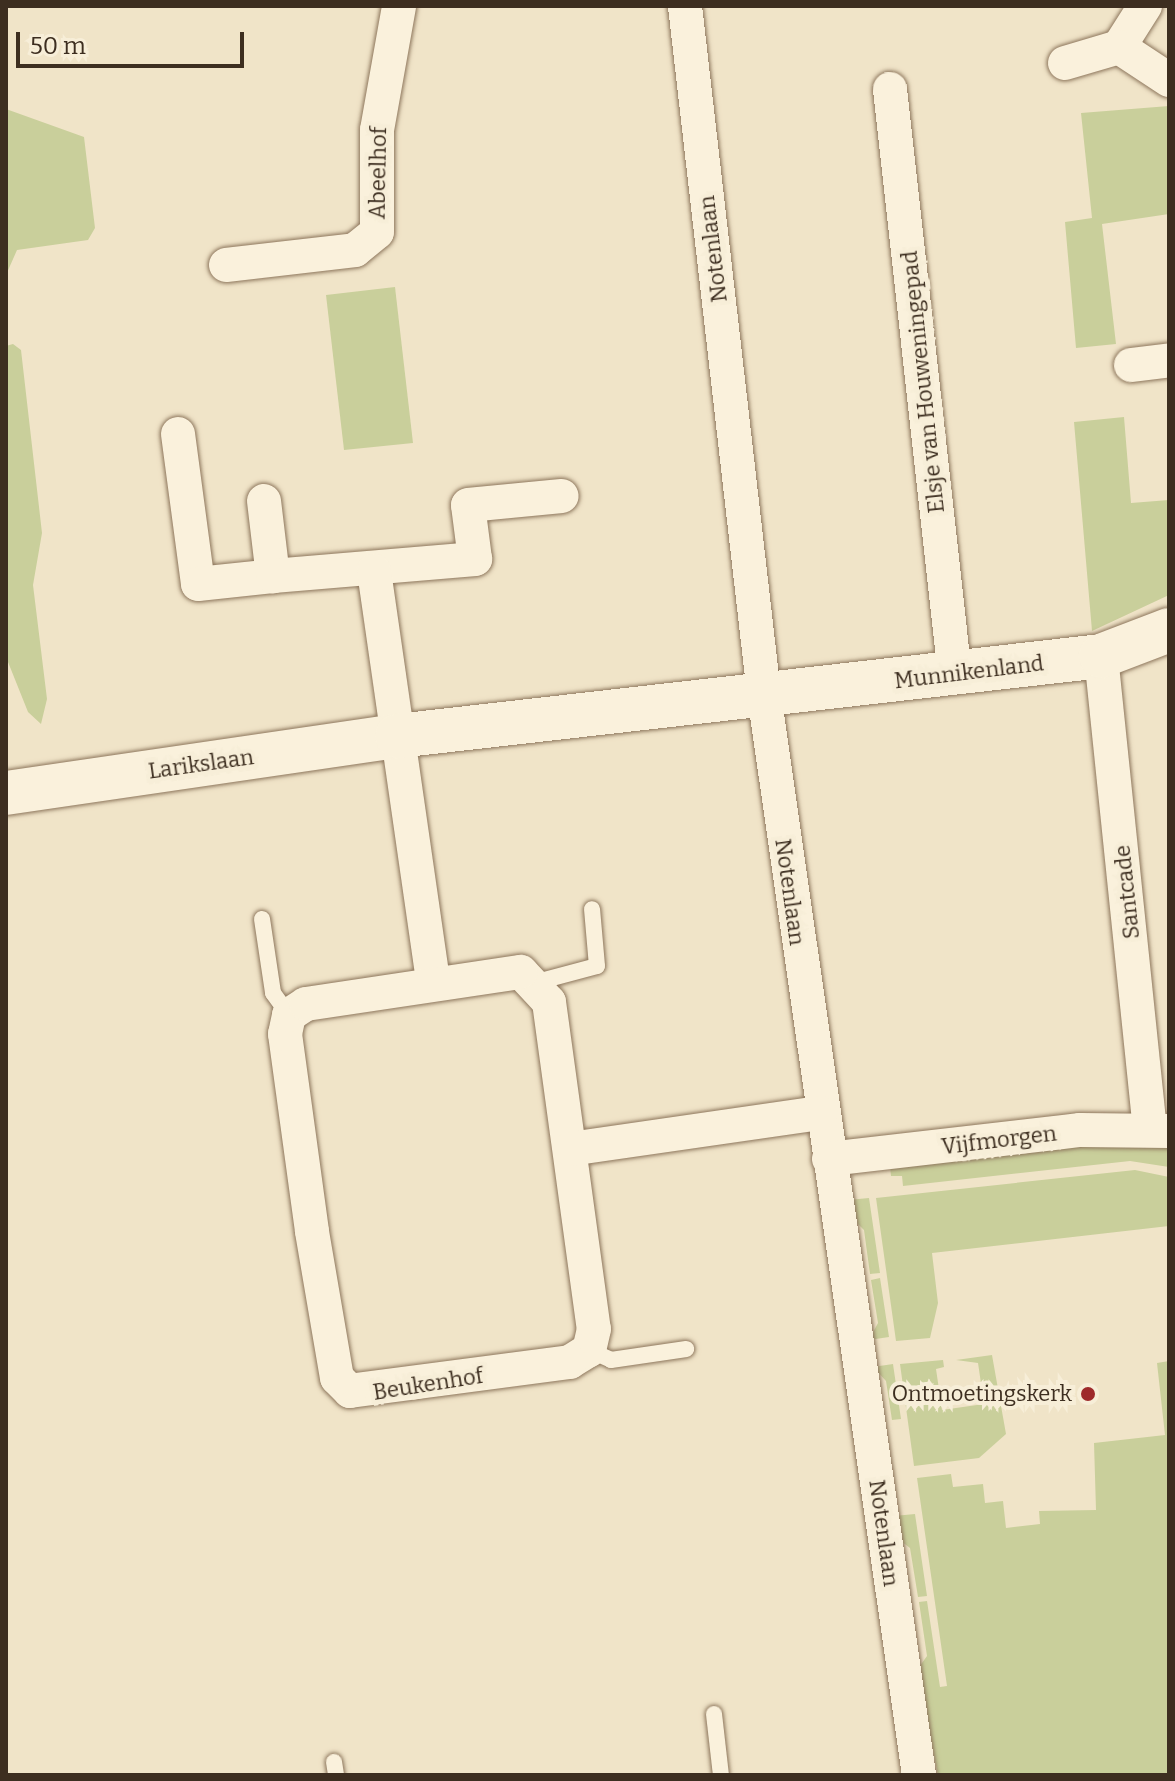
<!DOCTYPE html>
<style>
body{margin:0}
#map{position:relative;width:1175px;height:1781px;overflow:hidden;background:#f0e4c8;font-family:Bitter,serif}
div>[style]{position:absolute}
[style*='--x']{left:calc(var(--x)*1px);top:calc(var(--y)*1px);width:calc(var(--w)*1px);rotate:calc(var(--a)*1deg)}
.green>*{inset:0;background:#c9cf9b}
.roads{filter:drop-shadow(0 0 2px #8d765c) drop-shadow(0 0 2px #8d765c)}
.lane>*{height:16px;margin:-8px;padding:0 8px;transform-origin:8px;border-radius:8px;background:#faf1dc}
.street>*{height:34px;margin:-17px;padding:0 17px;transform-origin:17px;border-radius:17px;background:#faf1dc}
.secondary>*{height:44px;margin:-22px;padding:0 22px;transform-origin:22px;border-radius:22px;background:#faf1dc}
.dots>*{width:22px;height:22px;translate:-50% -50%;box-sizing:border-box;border:4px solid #f7eed8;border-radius:50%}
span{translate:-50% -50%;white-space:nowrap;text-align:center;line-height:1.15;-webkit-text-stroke:8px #f7eed8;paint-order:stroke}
.street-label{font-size:22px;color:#3d2e20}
.poi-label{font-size:22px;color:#3d2e20}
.right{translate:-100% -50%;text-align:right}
.frame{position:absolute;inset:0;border:8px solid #3d2e20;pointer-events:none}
.scale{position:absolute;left:16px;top:32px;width:228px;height:36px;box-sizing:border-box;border:4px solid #3d2e20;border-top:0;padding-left:10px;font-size:24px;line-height:28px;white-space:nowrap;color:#3d2e20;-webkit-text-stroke:6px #f7eed8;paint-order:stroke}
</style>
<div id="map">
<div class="green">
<div style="clip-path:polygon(1169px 106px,1169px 214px,1102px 224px,1116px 344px,1076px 348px,1065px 222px,1092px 218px,1081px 113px)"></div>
<div style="clip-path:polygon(6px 109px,84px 137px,95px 228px,88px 240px,17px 250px,6px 275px)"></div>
<div style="clip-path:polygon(395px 287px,413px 443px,344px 450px,326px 295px)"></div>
<div style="clip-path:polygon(13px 344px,21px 350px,42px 533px,33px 585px,47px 699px,41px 724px,28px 712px,6px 657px,6px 346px)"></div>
<div style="clip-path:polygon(1124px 417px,1131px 503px,1169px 500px,1169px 595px,1092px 631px,1074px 422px)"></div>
<div style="clip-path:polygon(1118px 1139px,1169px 1143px,1169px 1167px,1130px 1161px,903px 1186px,902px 1176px,891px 1176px,890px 1167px)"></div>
<div style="clip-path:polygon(1135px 1170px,1169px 1177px,1169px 1226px,932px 1253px,938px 1303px,930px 1338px,896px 1341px,876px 1198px)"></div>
<div style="clip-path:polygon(869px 1198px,880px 1273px,870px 1274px,864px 1230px,851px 1217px,848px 1200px)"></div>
<div style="clip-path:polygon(880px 1278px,889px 1337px,869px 1340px,878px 1323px,871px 1280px)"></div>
<div style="clip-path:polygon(992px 1355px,1006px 1434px,979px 1458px,914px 1466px,900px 1364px,943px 1360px,944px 1367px,936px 1369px,942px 1410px,984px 1404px,978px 1363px,956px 1360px)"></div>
<div style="clip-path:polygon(1169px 1361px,1169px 1775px,938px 1775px,917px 1670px,927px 1656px,919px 1602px,927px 1601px,940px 1687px,947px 1686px,917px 1478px,951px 1474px,953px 1487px,983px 1484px,985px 1503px,1003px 1501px,1006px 1528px,1040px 1524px,1039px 1511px,1096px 1510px,1094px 1443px,1165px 1435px,1157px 1363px)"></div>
<div style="clip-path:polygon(893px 1364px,901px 1419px,892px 1420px,886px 1381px,873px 1367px)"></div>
<div style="clip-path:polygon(915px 1514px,927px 1596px,918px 1597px,910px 1548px,897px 1538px,894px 1516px)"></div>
</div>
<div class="roads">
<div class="lane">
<div style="--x:262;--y:919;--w:75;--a:81.5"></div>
<div style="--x:273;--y:993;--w:27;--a:54"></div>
<div style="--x:537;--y:982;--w:62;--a:-14.9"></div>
<div style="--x:597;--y:966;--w:57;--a:-95"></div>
<div style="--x:589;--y:1350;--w:24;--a:24"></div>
<div style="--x:611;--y:1360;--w:76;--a:-8.3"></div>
<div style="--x:714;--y:1714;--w:61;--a:83.5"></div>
<div style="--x:334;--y:1762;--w:13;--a:81"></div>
</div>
<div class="street">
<div style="--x:685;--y:6;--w:693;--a:83.45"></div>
<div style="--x:764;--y:694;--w:1092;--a:81.84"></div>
<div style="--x:1145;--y:6;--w:49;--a:122.4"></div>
<div style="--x:1119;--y:47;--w:60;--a:33.4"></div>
<div style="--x:1065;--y:63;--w:56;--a:-16.5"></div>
<div style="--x:890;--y:89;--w:591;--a:83.68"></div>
<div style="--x:226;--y:265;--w:130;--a:-6.6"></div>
<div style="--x:355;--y:250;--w:28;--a:-39"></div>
<div style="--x:377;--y:232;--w:102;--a:-90"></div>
<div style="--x:377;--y:130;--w:126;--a:-79.9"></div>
<div style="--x:1131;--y:365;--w:38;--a:-7"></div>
<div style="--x:178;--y:434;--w:151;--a:82.4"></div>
<div style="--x:198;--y:584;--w:75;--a:-6.1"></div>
<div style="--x:264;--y:501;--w:76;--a:83.2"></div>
<div style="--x:273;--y:576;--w:203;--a:-4.8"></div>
<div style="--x:475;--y:559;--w:54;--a:-97.4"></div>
<div style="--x:468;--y:505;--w:94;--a:-5.5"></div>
<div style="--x:374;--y:571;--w:415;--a:81.8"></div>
<div style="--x:1101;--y:656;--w:475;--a:84.1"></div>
<div style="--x:521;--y:972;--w:41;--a:47"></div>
<div style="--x:549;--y:1002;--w:330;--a:82.2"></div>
<div style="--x:594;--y:1329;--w:22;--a:103"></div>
<div style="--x:589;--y:1350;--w:22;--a:148"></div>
<div style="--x:570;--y:1362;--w:222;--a:172.5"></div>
<div style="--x:350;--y:1391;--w:18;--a:-135"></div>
<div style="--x:337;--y:1378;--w:149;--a:-99.7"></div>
<div style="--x:312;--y:1231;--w:199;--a:-97.8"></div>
<div style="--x:285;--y:1034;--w:19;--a:-78"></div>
<div style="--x:289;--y:1015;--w:20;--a:-33"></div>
<div style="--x:306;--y:1004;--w:217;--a:-8.5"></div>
<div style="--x:570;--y:1149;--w:253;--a:-8.2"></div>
<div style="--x:829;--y:1159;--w:253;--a:-6.6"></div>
<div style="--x:1080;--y:1130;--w:89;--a:0.6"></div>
</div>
<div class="secondary">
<div style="--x:6;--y:793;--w:395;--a:-8.3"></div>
<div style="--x:397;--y:736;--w:709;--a:-6.48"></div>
<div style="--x:1101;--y:656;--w:73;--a:-20.9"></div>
</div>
</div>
<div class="dots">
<div style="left:1088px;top:1394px;background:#9e2a2b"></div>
</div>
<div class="street-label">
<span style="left:378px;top:173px;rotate:-89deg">Abeelhof</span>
<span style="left:713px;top:249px;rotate:-97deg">Notenlaan</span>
<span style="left:923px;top:382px;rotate:-96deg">Elsje van Houweningepad</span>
<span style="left:969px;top:672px;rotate:-7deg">Munnikenland</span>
<span style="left:201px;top:764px;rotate:-8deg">Larikslaan</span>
<span style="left:790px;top:892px;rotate:82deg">Notenlaan</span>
<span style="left:1127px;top:892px;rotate:-96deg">Santcade</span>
<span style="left:999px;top:1140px;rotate:-7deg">Vijfmorgen</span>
<span style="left:428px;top:1384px;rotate:-9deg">Beukenhof</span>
<span style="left:884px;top:1533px;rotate:82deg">Notenlaan</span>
</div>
<div class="poi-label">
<span class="right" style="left:1072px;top:1394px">Ontmoetingskerk</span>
</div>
<div class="frame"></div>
<div class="scale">50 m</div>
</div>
